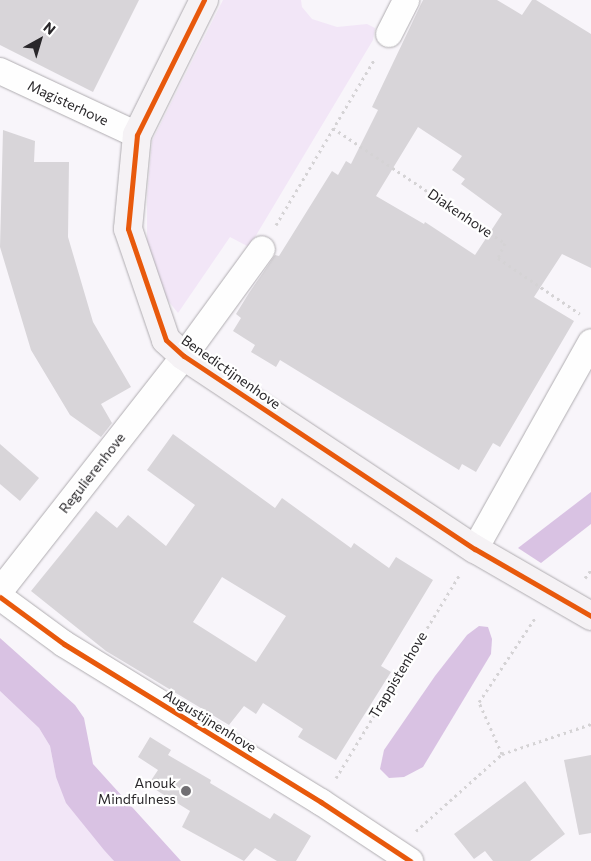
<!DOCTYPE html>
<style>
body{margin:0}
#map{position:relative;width:591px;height:861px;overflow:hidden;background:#f8f5fa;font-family:Commissioner,sans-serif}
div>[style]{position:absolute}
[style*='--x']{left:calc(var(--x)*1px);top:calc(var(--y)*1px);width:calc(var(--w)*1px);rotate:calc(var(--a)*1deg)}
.green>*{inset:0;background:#f2e6f7}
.water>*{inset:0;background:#d9c2e3}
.building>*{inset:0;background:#d8d5d9}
.path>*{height:3px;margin-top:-1.5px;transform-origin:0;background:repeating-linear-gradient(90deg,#d5d3d5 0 2.5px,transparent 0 6.5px)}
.roads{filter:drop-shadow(0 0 1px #afacb0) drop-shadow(0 0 1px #afacb0)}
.street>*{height:26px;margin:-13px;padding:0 13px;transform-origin:13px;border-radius:13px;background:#fefefe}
.secondary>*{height:28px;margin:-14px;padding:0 14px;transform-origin:14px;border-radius:14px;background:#f5f2f5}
.cycleway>*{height:5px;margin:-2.5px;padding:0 2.5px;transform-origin:2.5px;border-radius:2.5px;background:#e8590c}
.dots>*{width:14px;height:14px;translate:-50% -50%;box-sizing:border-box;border:2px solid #fff;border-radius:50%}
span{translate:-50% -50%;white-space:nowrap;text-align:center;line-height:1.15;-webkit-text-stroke:4.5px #fff;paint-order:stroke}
.street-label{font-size:14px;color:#29272a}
.poi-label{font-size:14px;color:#29272a}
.right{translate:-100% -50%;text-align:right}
.north{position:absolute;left:15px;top:15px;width:50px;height:50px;-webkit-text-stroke:4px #fff;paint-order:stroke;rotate:39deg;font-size:14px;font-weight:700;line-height:20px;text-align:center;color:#29272a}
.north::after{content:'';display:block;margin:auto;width:18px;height:22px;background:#29272a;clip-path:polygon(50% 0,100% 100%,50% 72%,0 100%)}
</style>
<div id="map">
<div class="green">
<div style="clip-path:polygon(223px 0,301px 0,302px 7px,312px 19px,337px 27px,367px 24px,375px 28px,373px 40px,249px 247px,230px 237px,178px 313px,157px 287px,147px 248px,147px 196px,152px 141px)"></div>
<div style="clip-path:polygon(0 691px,39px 728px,50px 746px,56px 777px,114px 861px,0 861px)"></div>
</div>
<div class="water">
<div style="clip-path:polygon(591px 492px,591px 524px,541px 563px,518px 548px)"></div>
<div style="clip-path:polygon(479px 626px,488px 627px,492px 639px,491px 654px,423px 767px,404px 777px,389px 778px,380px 769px,384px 750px,435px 676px,467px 635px)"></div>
<div style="clip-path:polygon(0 638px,75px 705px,84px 718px,93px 764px,181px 861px,114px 861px,104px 850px,66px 803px,56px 777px,50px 746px,39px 728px,0 691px)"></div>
</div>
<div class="building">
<div style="clip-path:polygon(0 0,139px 0,93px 92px,0 45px)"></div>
<div style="clip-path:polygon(evenodd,423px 0,497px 0,522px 15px,532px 0,536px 0,591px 34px,591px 268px,562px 254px,534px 297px,574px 321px,500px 447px,493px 443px,476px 472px,462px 464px,459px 470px,280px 360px,276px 367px,251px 352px,255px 345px,233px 331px,241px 318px,236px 314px,249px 293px,275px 255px,279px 256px,332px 171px,338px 175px,346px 161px,351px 164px,378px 110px,372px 107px,423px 0,418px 127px,462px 156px,452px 170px,465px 179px,461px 184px,502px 214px,475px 255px,425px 222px,424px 224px,376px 196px,418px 127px)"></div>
<div style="clip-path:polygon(3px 130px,35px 141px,34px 162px,69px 162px,68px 237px,93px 322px,131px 387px,101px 404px,112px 423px,101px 437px,70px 415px,31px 350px,0 247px)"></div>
<div style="clip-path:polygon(evenodd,173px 434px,275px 508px,282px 498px,351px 548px,354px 543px,389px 568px,396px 557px,433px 580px,381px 666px,391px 672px,336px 760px,298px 737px,303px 729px,263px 703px,256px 714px,244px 706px,229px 725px,106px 651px,31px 591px,96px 511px,117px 528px,128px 515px,166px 546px,195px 505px,147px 470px,173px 434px,222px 577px,286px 616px,256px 662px,193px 622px,222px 577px)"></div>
<div style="clip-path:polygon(0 444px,39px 478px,20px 501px,0 484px)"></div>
<div style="clip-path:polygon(150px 737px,171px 750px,168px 755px,211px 780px,210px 783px,270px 819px,274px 813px,311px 836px,296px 861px,277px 861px,255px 848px,244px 861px,182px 827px,190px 811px,148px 785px,158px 770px,138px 757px)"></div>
<div style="clip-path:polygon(591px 755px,591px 833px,579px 835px,564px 760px)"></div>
<div style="clip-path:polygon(525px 781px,565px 834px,530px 861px,493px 861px,485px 851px,474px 859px,454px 834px)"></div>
</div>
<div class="path">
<div style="--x:333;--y:128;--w:207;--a:33.8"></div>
<div style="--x:505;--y:243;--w:17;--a:115"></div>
<div style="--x:498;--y:258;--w:99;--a:34.3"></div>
<div style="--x:276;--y:225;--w:194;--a:-59.3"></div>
<div style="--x:585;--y:578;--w:10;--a:-53"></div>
<div style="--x:502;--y:754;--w:94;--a:-18.6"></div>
<div style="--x:336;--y:778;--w:239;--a:-58.7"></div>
<div style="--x:416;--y:831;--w:115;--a:-41.8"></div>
<div style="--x:502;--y:754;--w:57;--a:-113.9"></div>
<div style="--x:479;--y:702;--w:101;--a:-56.3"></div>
</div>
<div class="roads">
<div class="street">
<div style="--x:389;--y:34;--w:38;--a:-63"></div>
<div style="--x:0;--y:71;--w:151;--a:25"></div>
<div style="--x:475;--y:549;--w:237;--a:-60.7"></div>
<div style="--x:0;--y:591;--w:298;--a:-51.9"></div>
<div style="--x:184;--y:356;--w:132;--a:-53.9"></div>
<div style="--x:0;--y:597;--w:79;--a:36.3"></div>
<div style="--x:64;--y:644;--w:302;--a:31.6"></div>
<div style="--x:321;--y:802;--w:107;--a:33.5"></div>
</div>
<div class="secondary">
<div style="--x:204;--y:0;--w:151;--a:116.4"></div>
<div style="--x:137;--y:135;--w:94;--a:95.5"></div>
<div style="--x:128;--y:229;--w:117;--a:71.1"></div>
<div style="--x:166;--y:340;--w:24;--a:42"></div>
<div style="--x:184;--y:356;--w:349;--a:33.6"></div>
<div style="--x:475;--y:549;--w:134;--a:30"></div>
</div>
</div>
<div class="cycleway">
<div style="--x:204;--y:0;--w:151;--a:116.4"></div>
<div style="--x:137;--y:135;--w:94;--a:95.5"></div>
<div style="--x:128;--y:229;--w:117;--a:71.1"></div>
<div style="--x:166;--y:340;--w:24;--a:42"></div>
<div style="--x:184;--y:356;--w:349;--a:33.6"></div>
<div style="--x:475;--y:549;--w:134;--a:30"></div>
<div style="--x:0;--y:597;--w:79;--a:36.3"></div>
<div style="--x:64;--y:644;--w:302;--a:31.6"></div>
<div style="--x:321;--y:802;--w:107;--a:33.5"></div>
</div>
<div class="dots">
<div style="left:186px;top:791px;background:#716f73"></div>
</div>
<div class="street-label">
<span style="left:68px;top:103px;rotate:25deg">Magisterhove</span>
<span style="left:460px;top:213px;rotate:34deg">Diakenhove</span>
<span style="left:231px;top:372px;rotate:35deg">Benedictijnenhove</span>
<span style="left:92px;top:473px;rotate:-52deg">Regulierenhove</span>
<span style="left:398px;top:675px;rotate:-59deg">Trappistenhove</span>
<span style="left:210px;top:721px;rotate:32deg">Augustijnenhove</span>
</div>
<div class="poi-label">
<span class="right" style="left:176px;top:791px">Anouk<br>Mindfulness</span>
</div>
<div class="north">N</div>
</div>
